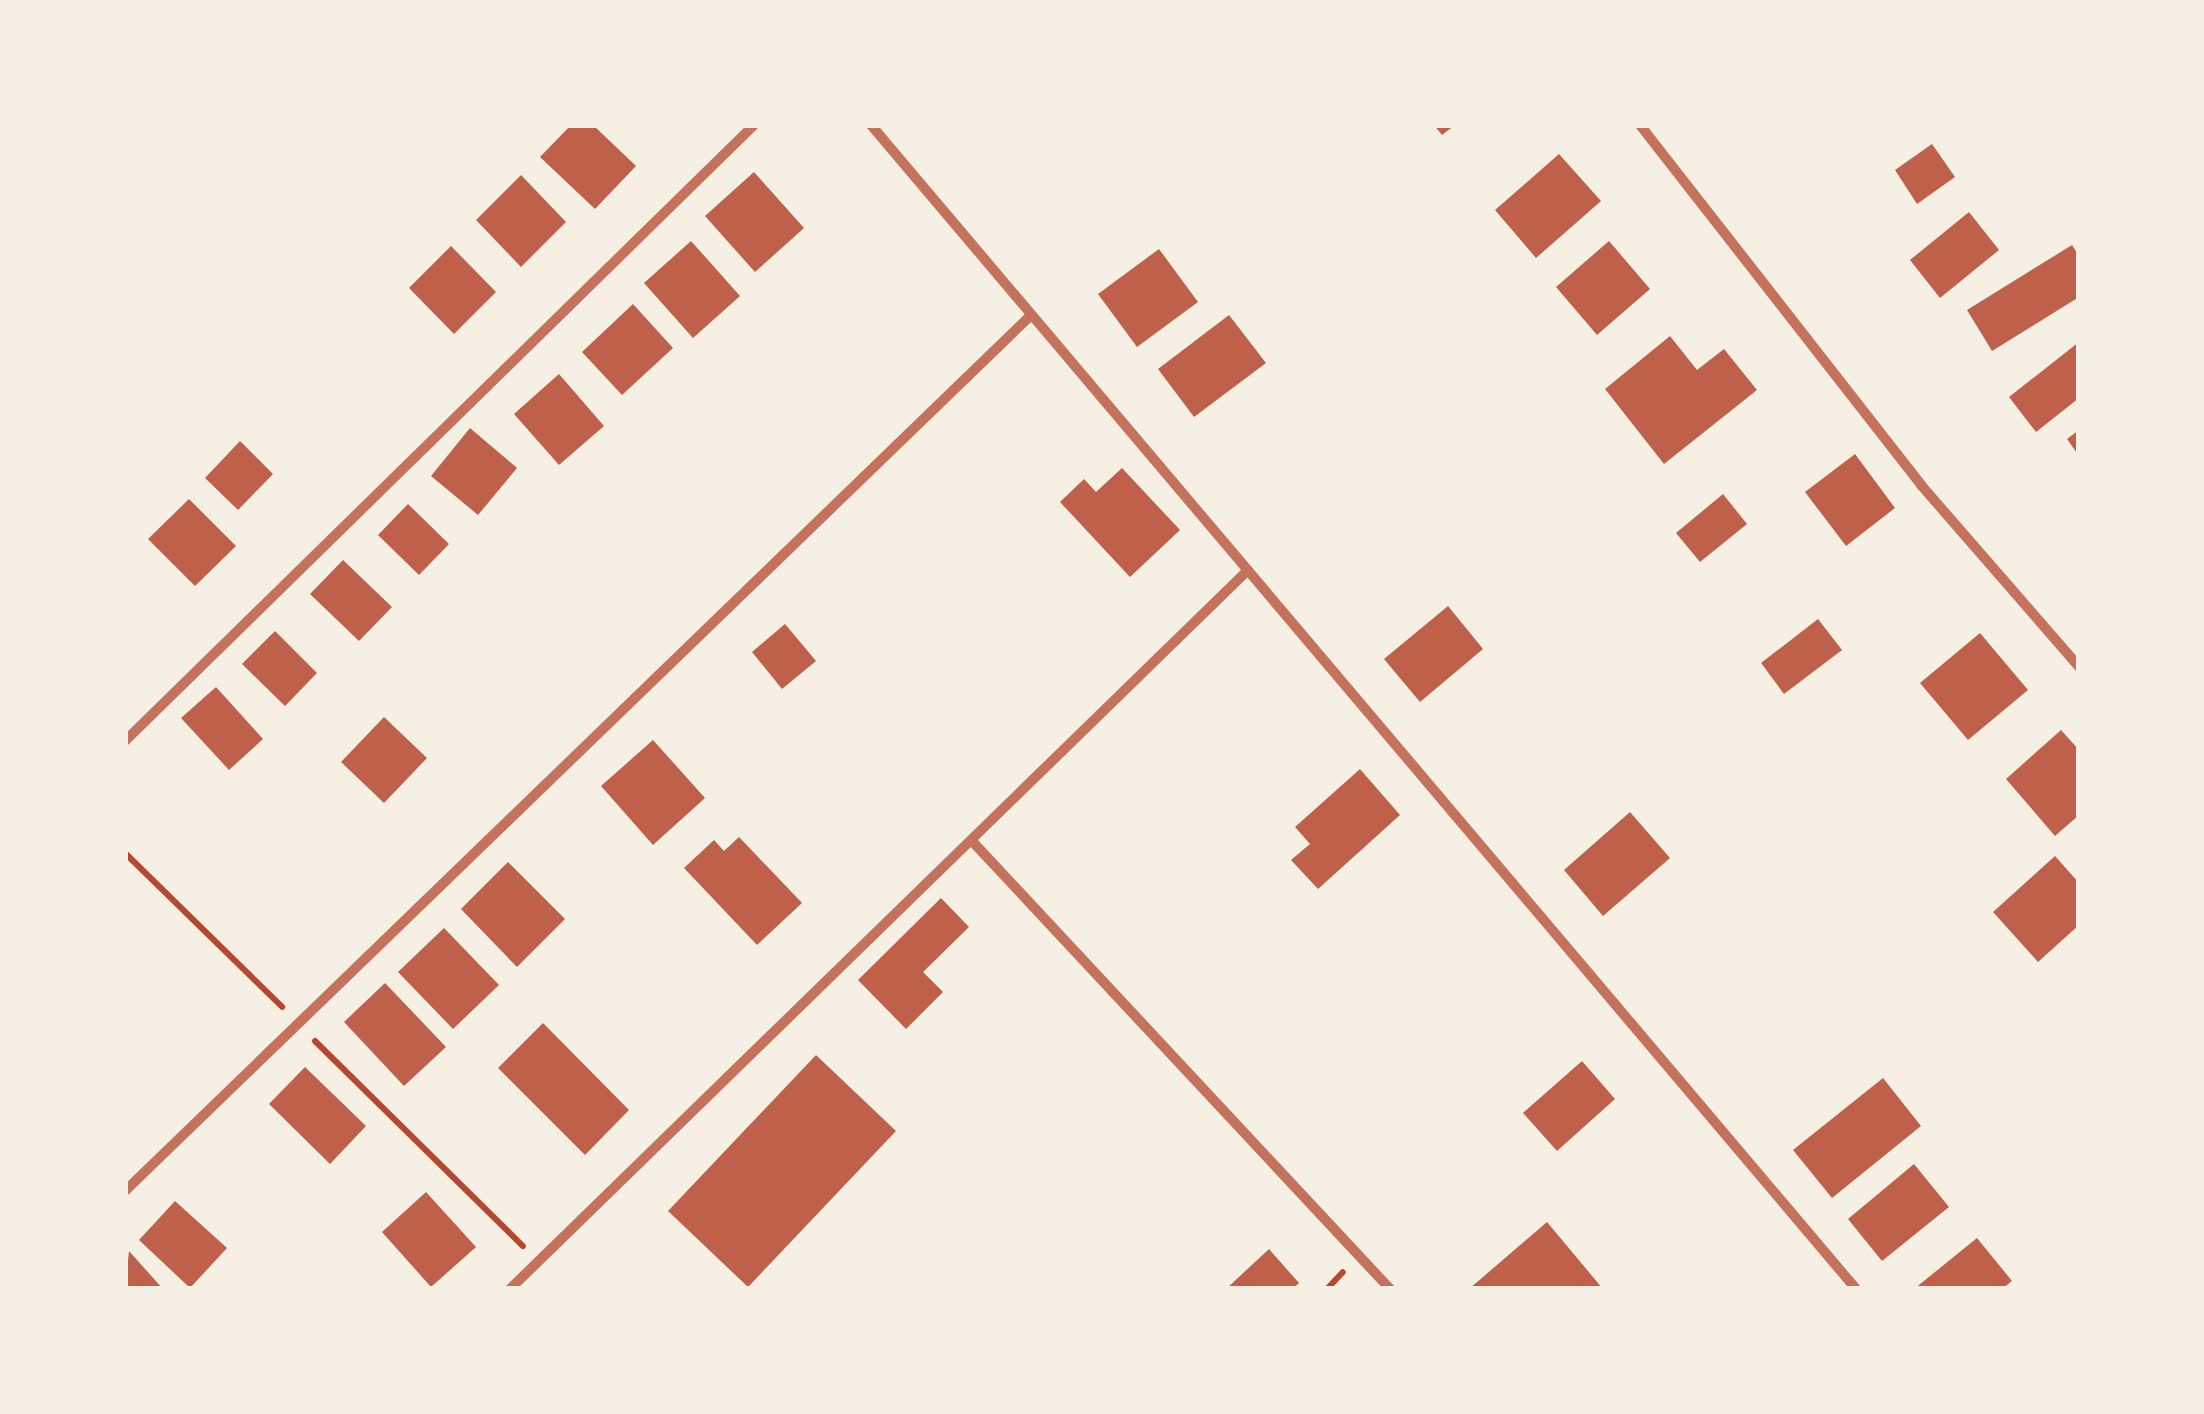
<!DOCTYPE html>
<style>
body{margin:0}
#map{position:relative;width:2204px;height:1414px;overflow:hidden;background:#f6efe4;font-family:Helvetica,sans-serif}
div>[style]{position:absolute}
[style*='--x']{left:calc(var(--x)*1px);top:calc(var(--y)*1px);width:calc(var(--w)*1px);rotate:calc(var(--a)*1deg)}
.building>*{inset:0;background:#bf614a}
.path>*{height:6px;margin:-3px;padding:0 3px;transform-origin:3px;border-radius:3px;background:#b5482f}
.minor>*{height:10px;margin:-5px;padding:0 5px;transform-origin:5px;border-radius:5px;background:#c5725c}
span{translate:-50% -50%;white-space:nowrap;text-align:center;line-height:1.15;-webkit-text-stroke:10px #f6efe4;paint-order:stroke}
.frame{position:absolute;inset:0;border:128px solid #f6efe4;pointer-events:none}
</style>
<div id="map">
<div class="building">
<div style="clip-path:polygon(571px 125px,593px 125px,636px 166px,595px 209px,540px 157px)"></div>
<div style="clip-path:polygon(1434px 125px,1455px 125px,1442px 135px)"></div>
<div style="clip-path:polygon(1932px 144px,1955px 177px,1917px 204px,1895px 170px)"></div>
<div style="clip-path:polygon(1559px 154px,1601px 201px,1536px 258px,1495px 210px)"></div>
<div style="clip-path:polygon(754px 172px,804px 228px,755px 272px,705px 216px)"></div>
<div style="clip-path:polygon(521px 175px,566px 222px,521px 267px,476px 220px)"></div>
<div style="clip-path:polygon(1969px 212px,1999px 250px,1940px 298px,1910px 260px)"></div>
<div style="clip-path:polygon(691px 241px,740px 296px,693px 338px,644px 283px)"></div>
<div style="clip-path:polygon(1609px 241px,1650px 289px,1597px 335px,1556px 287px)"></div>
<div style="clip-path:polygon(2072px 245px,2079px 256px,2079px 297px,1992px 351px,1967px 310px)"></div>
<div style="clip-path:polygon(451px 246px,496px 292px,454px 334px,409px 288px)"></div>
<div style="clip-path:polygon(1159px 249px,1198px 302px,1137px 347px,1098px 294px)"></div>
<div style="clip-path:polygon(633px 304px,673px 348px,622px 395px,582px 352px)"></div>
<div style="clip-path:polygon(1229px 315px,1266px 363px,1194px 417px,1158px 369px)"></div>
<div style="clip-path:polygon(1670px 336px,1697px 370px,1724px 349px,1757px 390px,1664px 464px,1605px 389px)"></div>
<div style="clip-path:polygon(2079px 342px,2079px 398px,2036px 432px,2009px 397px)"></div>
<div style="clip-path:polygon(559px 374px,604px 426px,559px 465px,514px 414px)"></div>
<div style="clip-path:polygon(470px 428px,517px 468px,478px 515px,431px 476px)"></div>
<div style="clip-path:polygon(2079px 430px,2079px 456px,2067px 439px)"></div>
<div style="clip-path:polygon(240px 441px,273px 474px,238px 510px,205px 478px)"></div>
<div style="clip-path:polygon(1855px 454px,1895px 508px,1846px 546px,1805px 492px)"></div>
<div style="clip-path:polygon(1122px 468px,1180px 530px,1130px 577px,1060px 502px,1084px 479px,1096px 492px)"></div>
<div style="clip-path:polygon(1723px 494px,1747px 524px,1700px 562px,1676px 533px)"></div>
<div style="clip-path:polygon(189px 499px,236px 546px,195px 586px,148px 539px)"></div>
<div style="clip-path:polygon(408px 504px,449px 544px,419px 575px,378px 535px)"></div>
<div style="clip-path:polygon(343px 560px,392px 607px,359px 641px,310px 594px)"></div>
<div style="clip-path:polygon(1448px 606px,1483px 649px,1420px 702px,1384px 659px)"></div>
<div style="clip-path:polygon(1818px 619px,1842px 650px,1784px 694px,1761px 663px)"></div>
<div style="clip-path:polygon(785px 624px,816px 661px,782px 689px,752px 652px)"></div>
<div style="clip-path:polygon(275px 631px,317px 673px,285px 706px,242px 664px)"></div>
<div style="clip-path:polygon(1980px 633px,2028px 690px,1968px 740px,1920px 683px)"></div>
<div style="clip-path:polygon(216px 687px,263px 739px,229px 770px,181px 718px)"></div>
<div style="clip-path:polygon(384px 717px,427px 758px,384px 803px,341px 762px)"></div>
<div style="clip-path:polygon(2061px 730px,2079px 750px,2079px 815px,2055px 836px,2006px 779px)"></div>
<div style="clip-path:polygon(653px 740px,705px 798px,653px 845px,601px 786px)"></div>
<div style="clip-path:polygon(1360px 769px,1400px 815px,1318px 889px,1291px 860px,1310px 844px,1295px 827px)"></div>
<div style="clip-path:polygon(1630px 812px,1670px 858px,1603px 916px,1564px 870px)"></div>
<div style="clip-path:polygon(739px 837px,802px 903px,757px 945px,684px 868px,714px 840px,724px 851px)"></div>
<div style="clip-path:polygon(2055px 856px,2079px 883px,2079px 925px,2038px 962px,1993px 912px)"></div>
<div style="clip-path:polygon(508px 862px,565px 919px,517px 967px,461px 909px)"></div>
<div style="clip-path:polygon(941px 898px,969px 927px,923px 972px,943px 992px,906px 1029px,858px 980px)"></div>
<div style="clip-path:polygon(444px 928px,499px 985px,453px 1029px,398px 972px)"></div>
<div style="clip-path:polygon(385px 983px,446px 1047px,404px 1086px,344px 1022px)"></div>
<div style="clip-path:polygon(543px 1023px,629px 1110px,585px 1155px,498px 1068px)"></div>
<div style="clip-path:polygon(816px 1055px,896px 1131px,748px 1287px,668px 1211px)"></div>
<div style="clip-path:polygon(1582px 1061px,1615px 1099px,1557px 1151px,1523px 1113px)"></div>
<div style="clip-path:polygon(305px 1067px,366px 1126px,330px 1164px,269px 1104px)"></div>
<div style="clip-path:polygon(1883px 1078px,1921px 1126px,1832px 1198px,1793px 1150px)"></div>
<div style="clip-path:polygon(1914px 1164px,1949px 1207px,1882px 1261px,1848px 1219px)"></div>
<div style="clip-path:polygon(426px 1192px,476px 1247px,431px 1287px,382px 1232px)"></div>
<div style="clip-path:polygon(175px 1201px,227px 1248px,190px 1288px,139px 1240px)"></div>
<div style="clip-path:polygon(1547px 1222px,1603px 1289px,1469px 1289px)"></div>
<div style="clip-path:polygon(1977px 1238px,2012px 1281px,2002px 1289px,1914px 1289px)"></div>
<div style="clip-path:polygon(1269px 1249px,1299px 1283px,1292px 1289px,1226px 1289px)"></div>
<div style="clip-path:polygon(129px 1251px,163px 1289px,125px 1289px)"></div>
</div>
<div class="path">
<div style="--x:125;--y:853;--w:220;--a:44.4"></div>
<div style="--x:315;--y:1041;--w:292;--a:44.6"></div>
<div style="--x:1327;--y:1289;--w:23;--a:-47"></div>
</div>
<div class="minor">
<div style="--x:871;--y:125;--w:1525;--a:49.76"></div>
<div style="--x:1640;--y:125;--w:457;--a:52"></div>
<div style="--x:1921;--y:485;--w:241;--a:49"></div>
<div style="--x:125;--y:741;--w:880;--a:-44.4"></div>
<div style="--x:972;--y:841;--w:613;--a:46.98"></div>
<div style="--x:125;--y:1191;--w:1259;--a:-44.03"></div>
<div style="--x:510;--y:1289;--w:1030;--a:-44.25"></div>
</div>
<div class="frame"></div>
</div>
